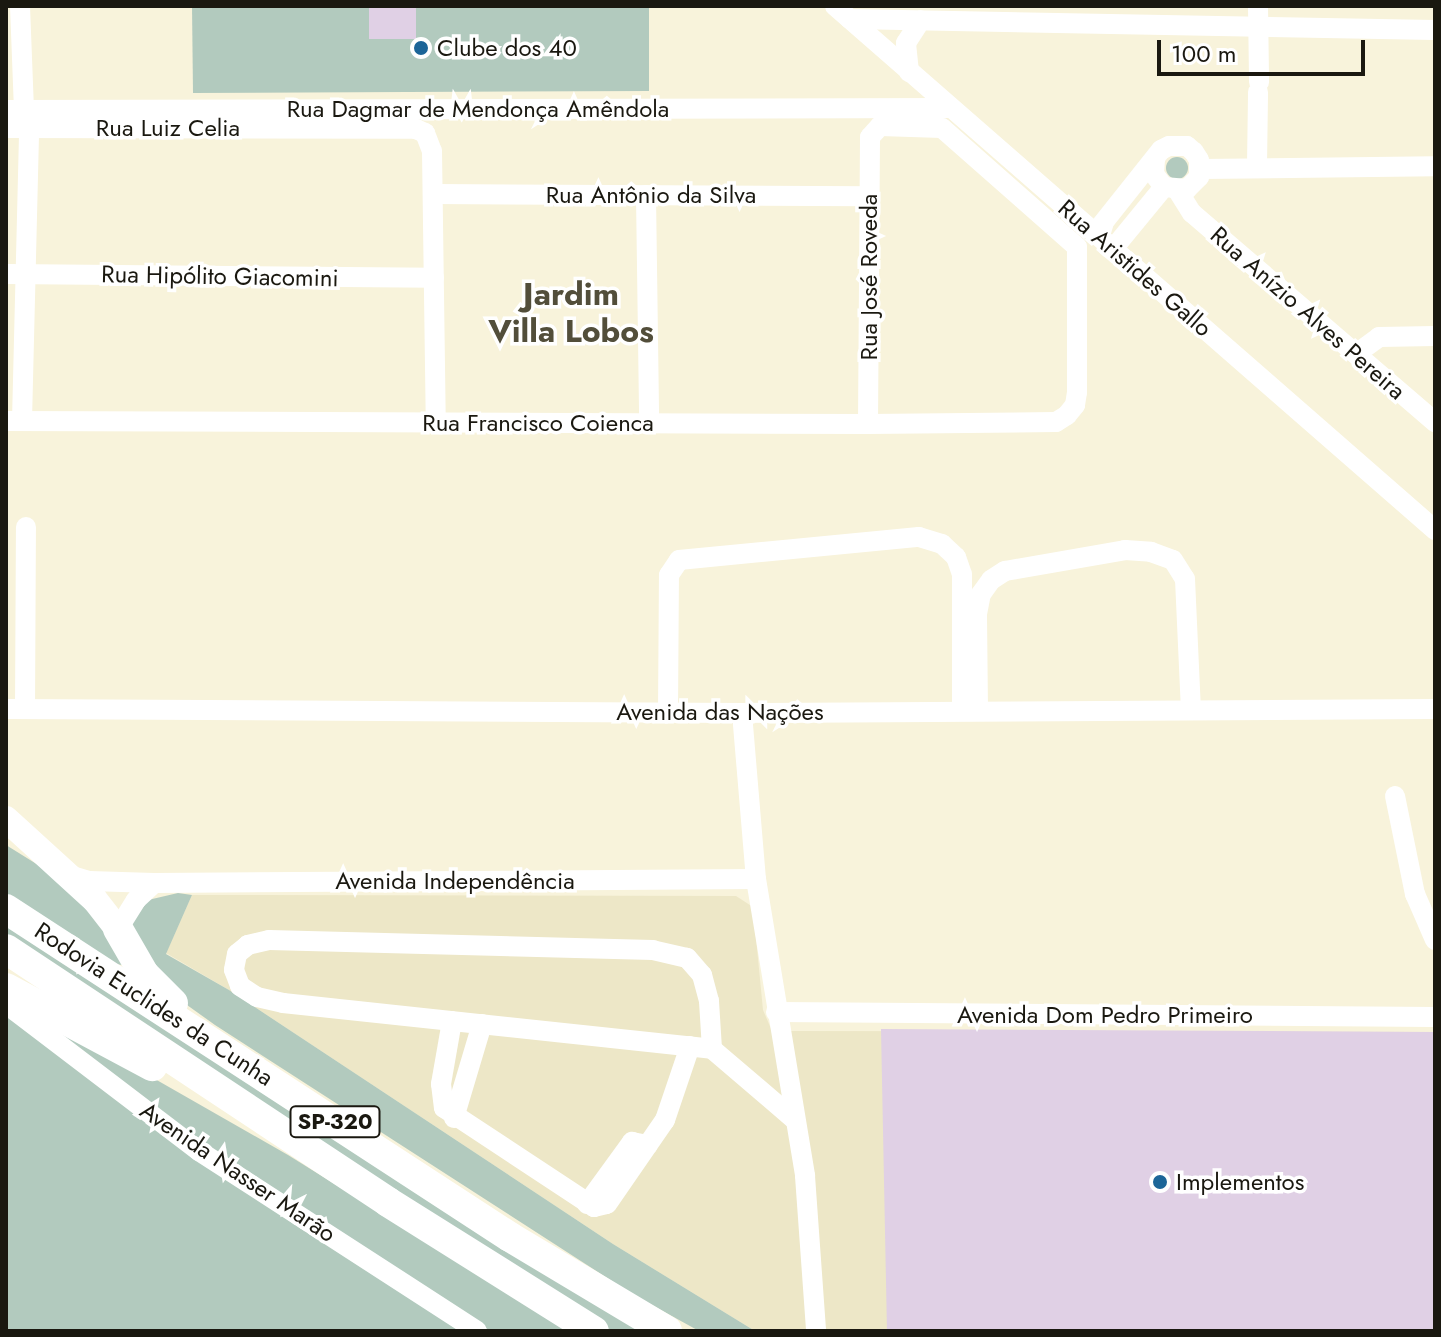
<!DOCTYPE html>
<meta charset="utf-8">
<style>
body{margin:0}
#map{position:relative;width:1441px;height:1337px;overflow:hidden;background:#f8f3db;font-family:Jost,sans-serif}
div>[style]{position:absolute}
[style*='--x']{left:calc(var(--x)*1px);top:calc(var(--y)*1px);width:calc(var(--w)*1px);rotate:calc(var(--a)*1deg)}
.built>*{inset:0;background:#ede7c7}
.green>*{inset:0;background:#b2cabe}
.round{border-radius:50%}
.building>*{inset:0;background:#e0d0e5}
.minor>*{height:20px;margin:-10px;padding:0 10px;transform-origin:10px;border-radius:10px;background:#fff}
.major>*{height:26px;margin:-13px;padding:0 13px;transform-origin:13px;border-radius:13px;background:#fff}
.highway>*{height:30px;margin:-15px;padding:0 15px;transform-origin:15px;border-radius:15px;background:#fff}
.dots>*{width:22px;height:22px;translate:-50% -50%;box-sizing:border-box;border:4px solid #fff;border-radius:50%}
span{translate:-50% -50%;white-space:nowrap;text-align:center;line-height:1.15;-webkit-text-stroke:7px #fff;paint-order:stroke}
.shield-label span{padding:2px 6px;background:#fff;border:2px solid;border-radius:6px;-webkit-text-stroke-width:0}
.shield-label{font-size:22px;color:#1a1810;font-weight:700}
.poi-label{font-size:24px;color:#1a1810}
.left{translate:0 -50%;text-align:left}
.street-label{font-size:24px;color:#1a1810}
.district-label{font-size:32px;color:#524e3a;font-weight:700}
.frame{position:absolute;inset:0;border:8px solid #1a1810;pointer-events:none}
.scale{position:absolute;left:1157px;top:40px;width:208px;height:36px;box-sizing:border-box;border:4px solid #1a1810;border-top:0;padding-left:10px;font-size:24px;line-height:28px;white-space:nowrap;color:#1a1810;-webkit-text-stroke:6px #fff;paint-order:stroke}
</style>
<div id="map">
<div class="built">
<div style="clip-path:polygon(192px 895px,736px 896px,753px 907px,763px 1010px,772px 1031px,1435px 1032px,1435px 1331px,755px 1331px,613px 1244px,229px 990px,166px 953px)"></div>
</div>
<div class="green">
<div style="clip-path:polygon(192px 6px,649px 6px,649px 91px,193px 93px)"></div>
<div class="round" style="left:1166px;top:157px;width:22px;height:22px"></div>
<div style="clip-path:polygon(6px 845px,51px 873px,91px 906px,124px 965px,111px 964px,6px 894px)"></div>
<div style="clip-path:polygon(178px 893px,192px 895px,166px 954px,229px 990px,613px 1244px,755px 1331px,699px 1331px,632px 1294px,215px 1025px,166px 990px,129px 927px,148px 900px)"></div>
<div style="clip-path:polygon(6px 918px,657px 1331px,606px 1331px,6px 943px)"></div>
<div style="clip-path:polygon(6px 1009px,465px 1331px,6px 1331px)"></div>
<div style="clip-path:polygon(36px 1011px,288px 1155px,571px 1331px,490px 1331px,211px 1149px,79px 1052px)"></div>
</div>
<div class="building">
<div style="clip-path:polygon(369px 6px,416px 6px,416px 39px,369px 39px)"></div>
<div style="clip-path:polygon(881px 1029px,1435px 1032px,1435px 1331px,887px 1331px)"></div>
</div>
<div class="minor">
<div style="--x:20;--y:6;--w:104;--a:87.8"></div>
<div style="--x:835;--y:6;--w:797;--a:41.13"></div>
<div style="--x:1258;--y:6;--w:76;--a:89.2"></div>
<div style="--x:850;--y:19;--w:585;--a:1.08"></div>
<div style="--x:909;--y:72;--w:29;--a:-96"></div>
<div style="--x:906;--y:43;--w:27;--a:-57"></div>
<div style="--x:6;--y:110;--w:945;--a:-0.12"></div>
<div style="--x:6;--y:128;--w:410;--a:0.1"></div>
<div style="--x:416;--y:129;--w:10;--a:24"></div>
<div style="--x:425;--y:133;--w:19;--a:69"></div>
<div style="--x:432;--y:151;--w:272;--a:89.2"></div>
<div style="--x:1257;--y:166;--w:74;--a:-89.2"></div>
<div style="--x:1201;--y:169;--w:234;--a:-0.7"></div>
<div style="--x:1178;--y:191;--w:26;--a:58"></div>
<div style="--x:1192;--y:213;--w:321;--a:40.7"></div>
<div style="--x:433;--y:194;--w:436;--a:0.3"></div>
<div style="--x:646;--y:195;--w:228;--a:89.2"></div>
<div style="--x:1095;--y:233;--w:106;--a:-51.5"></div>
<div style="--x:1161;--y:150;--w:9;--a:-27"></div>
<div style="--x:1169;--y:146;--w:18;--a:0"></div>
<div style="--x:1187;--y:146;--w:9;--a:41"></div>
<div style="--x:1194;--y:152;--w:9;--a:58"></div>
<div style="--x:1199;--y:160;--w:17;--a:90"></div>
<div style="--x:1199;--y:177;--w:17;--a:135"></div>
<div style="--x:1187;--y:189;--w:23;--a:-175"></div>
<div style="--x:1164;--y:187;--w:16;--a:-128"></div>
<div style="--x:1154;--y:174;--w:16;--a:-86"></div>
<div style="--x:1113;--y:249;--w:80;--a:-50.6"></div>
<div style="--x:6;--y:274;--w:428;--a:0.5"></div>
<div style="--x:1356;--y:354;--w:29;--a:-36"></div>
<div style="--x:1379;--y:337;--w:56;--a:-1"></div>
<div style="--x:6;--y:421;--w:862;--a:0.2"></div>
<div style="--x:868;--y:424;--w:188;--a:-0.6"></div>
<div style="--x:1056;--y:422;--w:13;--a:-32"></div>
<div style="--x:1067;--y:415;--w:13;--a:-51"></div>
<div style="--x:1075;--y:405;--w:13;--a:-81"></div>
<div style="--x:1077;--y:392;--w:145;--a:-90"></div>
<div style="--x:1077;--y:247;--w:180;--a:-138.6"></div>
<div style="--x:942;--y:128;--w:62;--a:-178.2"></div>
<div style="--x:880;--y:126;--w:15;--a:132"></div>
<div style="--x:870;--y:137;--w:287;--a:90.4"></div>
<div style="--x:22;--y:421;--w:294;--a:-88.6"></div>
<div style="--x:6;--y:709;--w:736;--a:0.31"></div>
<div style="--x:742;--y:713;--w:693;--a:-0.33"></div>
<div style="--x:25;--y:709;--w:182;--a:-89.7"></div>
<div style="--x:978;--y:711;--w:97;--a:-90.6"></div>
<div style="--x:977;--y:614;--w:20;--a:-79"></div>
<div style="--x:981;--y:594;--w:17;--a:-54"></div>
<div style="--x:991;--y:580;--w:17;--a:-33"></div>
<div style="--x:1005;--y:571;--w:122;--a:-9.9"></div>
<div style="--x:1125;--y:550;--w:26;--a:4"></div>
<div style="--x:1151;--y:552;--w:23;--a:20"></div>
<div style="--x:1173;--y:560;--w:22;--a:58"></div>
<div style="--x:1185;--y:579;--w:131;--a:87.4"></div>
<div style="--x:668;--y:712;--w:137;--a:-89.6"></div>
<div style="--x:669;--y:575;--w:18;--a:-56"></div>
<div style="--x:679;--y:560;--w:241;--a:-5.5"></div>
<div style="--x:919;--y:537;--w:24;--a:17"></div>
<div style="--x:942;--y:544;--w:19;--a:43"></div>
<div style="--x:956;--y:557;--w:18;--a:71"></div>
<div style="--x:962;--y:574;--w:137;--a:90"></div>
<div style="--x:742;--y:713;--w:167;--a:85.2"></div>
<div style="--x:756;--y:879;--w:301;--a:80.6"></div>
<div style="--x:805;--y:1176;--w:155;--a:85.9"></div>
<div style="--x:1395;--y:796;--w:100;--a:78.5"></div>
<div style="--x:1415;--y:894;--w:50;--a:66.5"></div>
<div style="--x:69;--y:875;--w:21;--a:17"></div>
<div style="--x:89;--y:881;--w:65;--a:1.8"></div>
<div style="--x:154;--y:883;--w:602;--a:-0.38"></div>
<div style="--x:118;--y:929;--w:34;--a:-58"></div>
<div style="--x:136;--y:900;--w:25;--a:-43"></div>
<div style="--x:6;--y:1004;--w:243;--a:37.3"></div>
<div style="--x:199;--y:1151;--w:331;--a:32.9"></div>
<div style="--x:776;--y:1012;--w:659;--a:0.43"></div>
<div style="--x:452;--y:1021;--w:64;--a:99.9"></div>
<div style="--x:441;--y:1084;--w:24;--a:83"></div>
<div style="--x:444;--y:1108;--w:180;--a:33.4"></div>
<div style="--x:594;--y:1207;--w:13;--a:-13"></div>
<div style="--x:607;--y:1204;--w:102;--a:-55.4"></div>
<div style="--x:665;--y:1120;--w:78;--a:-71.3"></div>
<div style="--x:712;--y:1049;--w:48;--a:-93.6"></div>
<div style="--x:709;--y:1001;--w:27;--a:-105"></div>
<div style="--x:702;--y:975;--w:23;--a:-131"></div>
<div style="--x:687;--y:958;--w:35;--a:-167"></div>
<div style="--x:653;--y:950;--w:384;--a:-178.5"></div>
<div style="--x:269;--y:940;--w:22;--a:167"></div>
<div style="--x:248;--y:945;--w:14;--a:141"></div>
<div style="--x:237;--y:954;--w:16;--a:101"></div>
<div style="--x:234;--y:970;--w:17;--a:69"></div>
<div style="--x:240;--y:986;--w:20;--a:33"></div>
<div style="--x:257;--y:997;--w:27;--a:13"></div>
<div style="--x:283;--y:1003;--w:431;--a:6.1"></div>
<div style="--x:712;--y:1049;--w:109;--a:40.5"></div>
<div style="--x:454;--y:1118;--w:98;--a:-73.4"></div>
<div style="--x:587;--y:1204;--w:77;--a:-54"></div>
<div style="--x:632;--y:1142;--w:16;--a:11"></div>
</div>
<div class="major">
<div style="--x:6;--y:819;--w:120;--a:42.3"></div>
<div style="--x:95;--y:900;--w:37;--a:52"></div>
</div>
<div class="highway">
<div style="--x:6;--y:909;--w:601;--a:33.06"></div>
<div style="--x:510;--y:1237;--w:183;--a:30.9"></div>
<div style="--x:118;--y:929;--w:52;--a:60"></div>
<div style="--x:144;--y:974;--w:41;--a:45"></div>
<div style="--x:6;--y:949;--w:458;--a:33.5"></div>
<div style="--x:388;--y:1202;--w:243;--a:32.1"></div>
<div style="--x:6;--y:988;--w:166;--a:28.1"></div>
</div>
<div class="dots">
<div style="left:421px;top:48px;background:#1c6598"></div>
<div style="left:1160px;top:1182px;background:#1c6598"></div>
</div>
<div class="shield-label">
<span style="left:335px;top:1122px">SP-320</span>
</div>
<div class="poi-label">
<span class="left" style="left:437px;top:48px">Clube dos 40</span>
<span class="left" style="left:1176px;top:1182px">Implementos</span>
</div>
<div class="street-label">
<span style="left:478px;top:109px">Rua Dagmar de Mendonça Amêndola</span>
<span style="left:168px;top:128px">Rua Luiz Celia</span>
<span style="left:651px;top:195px">Rua Antônio da Silva</span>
<span style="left:1135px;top:268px;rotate:41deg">Rua Aristides Gallo</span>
<span style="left:220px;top:276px;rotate:1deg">Rua Hipólito Giacomini</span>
<span style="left:869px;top:277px;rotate:-90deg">Rua José Roveda</span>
<span style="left:1308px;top:313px;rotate:41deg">Rua Anízio Alves Pereira</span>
<span style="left:538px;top:423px">Rua Francisco Coienca</span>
<span style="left:720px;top:712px">Avenida das Nações</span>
<span style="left:455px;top:881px">Avenida Independência</span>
<span style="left:154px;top:1004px;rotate:33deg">Rodovia Euclides da Cunha</span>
<span style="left:1105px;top:1015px">Avenida Dom Pedro Primeiro</span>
<span style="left:238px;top:1172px;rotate:34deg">Avenida Nasser Marão</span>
</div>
<div class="district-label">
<span style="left:571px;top:313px">Jardim<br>Villa Lobos</span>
</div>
<div class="frame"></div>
<div class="scale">100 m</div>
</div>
